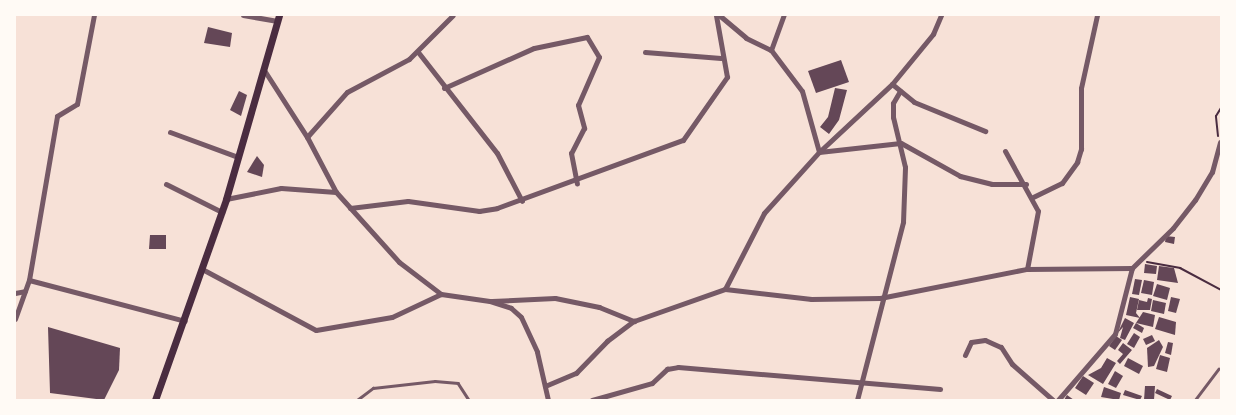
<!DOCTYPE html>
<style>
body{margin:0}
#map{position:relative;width:1236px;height:415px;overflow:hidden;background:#f7e1d7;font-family:"Zilla Slab",serif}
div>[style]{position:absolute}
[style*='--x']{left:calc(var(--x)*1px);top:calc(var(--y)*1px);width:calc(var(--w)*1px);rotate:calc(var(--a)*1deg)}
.building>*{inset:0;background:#644757}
.path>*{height:2px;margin:-1px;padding:0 1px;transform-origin:1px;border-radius:1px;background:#4a2c40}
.service>*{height:2.5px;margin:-1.25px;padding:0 1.25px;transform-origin:1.25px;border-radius:1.25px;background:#755966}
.minor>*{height:5px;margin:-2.5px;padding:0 2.5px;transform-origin:2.5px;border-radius:2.5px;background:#755966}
.secondary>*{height:7px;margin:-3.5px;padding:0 3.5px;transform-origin:3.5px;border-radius:3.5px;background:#4a2c40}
span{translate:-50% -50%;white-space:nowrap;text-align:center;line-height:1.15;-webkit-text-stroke:5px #fffaf5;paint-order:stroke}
.frame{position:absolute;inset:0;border:16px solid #fffaf5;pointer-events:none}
</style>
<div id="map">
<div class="building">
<div style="clip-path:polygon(208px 27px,232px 33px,230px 47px,204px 43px)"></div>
<div style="clip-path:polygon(841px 60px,849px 82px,816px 93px,808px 71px)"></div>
<div style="clip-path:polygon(835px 88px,847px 90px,839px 120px,829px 134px,820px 127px,828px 117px)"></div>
<div style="clip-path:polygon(239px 91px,247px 95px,241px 116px,230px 110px)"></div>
<div style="clip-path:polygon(257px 156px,264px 165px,262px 177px,247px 172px)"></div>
<div style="clip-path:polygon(150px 235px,166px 235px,166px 249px,149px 249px)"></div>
<div style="clip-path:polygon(1166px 236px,1175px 237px,1174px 244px,1165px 242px)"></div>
<div style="clip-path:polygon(1145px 264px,1157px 266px,1156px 274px,1144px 273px)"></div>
<div style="clip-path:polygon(1159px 266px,1174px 268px,1178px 283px,1157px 280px)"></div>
<div style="clip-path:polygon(1135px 279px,1142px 280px,1139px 295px,1132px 294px)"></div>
<div style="clip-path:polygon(1144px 280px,1154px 282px,1152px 295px,1141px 293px)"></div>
<div style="clip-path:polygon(1157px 284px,1170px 288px,1167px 300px,1153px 296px)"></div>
<div style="clip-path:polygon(1130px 297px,1139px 299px,1136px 313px,1140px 318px,1126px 315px)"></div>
<div style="clip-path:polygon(1171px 297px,1180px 299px,1176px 313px,1168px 311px)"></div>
<div style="clip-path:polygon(1148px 298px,1152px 299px,1150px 310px,1137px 310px,1139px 300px,1147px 302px)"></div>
<div style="clip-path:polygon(1153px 300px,1166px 303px,1164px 314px,1151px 311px)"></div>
<div style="clip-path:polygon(1143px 312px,1155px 315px,1153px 327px,1136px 323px)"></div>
<div style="clip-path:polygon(1159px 317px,1176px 322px,1175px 335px,1155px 329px)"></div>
<div style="clip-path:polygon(1125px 318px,1134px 323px,1125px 340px,1120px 338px,1123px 327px,1117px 334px)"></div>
<div style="clip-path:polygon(1136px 323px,1144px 328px,1142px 333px,1133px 328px)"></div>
<div style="clip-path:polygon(48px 327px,120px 348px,119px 370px,104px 400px,50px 393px)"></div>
<div style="clip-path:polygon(1134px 333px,1140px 337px,1134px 348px,1127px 344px)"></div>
<div style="clip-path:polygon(1152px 335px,1155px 341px,1146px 345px,1143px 339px)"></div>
<div style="clip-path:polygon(1116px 336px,1122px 340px,1115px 350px,1109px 346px)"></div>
<div style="clip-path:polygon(1159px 340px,1163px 347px,1154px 366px,1148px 367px,1147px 348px)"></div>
<div style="clip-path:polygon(1168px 342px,1173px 343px,1171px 355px,1165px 353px)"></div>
<div style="clip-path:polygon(1123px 343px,1132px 350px,1120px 364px,1117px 361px,1123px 354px,1118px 350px)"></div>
<div style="clip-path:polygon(1160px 355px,1170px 358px,1167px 372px,1156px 369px)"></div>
<div style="clip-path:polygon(1107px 358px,1116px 363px,1103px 384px,1088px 375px,1101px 368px)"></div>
<div style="clip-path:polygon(1128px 358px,1143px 366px,1139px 374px,1124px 366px)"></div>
<div style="clip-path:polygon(1115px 371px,1123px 376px,1116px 388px,1108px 384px)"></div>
<div style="clip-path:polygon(1083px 376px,1094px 383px,1086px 395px,1075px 388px)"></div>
<div style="clip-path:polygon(1145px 386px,1155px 386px,1154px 400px,1144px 400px)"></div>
<div style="clip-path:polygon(1104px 387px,1121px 393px,1119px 400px,1101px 397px)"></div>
<div style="clip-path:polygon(1157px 389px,1172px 396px,1170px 400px,1155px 393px)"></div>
<div style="clip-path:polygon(1125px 390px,1142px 396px,1140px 400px,1123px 395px)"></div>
<div style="clip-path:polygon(1067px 395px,1074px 400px,1064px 400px)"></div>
</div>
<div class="path">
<div style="--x:1218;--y:136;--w:20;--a:-96"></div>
<div style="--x:1216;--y:116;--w:9;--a:-58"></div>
<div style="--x:1147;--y:262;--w:34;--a:10"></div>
<div style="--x:1180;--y:268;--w:47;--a:28.2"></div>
</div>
<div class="service">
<div style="--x:357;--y:400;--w:20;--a:-37"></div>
<div style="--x:373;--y:388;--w:62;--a:-6.4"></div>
<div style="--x:435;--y:381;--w:23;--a:5"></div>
<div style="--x:458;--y:383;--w:20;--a:57"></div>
<div style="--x:1195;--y:400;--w:39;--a:-53"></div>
</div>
<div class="minor">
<div style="--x:243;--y:15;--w:35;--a:10"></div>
<div style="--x:719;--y:15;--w:35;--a:40"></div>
<div style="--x:746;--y:38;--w:28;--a:26"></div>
<div style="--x:771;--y:50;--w:51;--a:52.9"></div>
<div style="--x:802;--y:91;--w:63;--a:74.4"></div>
<div style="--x:819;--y:152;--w:82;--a:-6.3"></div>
<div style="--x:901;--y:143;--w:68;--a:29.2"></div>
<div style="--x:960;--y:176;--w:33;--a:14"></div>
<div style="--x:992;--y:184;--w:34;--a:0"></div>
<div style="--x:771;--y:50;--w:37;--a:-70"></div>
<div style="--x:418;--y:52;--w:128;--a:52"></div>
<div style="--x:497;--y:153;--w:54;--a:62.5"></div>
<div style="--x:645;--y:52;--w:76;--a:4.5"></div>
<div style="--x:264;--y:70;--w:80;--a:57.3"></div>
<div style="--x:307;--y:137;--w:62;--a:62.2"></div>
<div style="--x:336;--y:192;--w:94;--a:48"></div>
<div style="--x:399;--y:262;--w:53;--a:37.3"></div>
<div style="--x:441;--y:294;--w:49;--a:8.1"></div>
<div style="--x:490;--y:301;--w:22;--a:18"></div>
<div style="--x:511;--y:308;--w:13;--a:42"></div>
<div style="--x:521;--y:317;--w:38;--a:65"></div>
<div style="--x:537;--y:352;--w:49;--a:77.1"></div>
<div style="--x:892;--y:84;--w:28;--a:39"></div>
<div style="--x:914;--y:102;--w:77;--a:22.2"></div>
<div style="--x:444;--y:88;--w:98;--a:-24"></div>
<div style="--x:534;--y:48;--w:54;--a:-11.7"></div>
<div style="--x:587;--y:37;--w:23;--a:59"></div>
<div style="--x:599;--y:57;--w:52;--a:113.6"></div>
<div style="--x:578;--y:105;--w:24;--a:75"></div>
<div style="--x:584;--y:128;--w:28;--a:117"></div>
<div style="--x:571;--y:153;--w:31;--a:79"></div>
<div style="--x:170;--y:132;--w:72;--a:20.2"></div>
<div style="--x:307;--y:137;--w:60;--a:-48.4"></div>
<div style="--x:347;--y:92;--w:70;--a:-28"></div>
<div style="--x:409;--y:59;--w:62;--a:-45"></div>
<div style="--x:1005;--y:151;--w:68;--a:61.2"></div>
<div style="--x:1038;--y:211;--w:59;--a:100.7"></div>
<div style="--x:166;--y:184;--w:63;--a:26.6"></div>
<div style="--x:1033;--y:197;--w:32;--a:-26"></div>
<div style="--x:1062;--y:183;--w:26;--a:-54"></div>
<div style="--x:1077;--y:162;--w:14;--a:-73"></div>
<div style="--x:1081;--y:149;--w:61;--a:-90"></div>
<div style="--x:1081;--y:88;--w:75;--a:-77.6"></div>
<div style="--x:226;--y:199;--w:56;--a:-11.3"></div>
<div style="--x:281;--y:188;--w:55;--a:4.2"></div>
<div style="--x:350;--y:208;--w:58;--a:-6.9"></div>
<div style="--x:408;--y:201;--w:72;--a:8"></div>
<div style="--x:479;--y:211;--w:18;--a:-9"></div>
<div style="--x:497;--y:208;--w:198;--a:-20.1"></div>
<div style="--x:683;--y:140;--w:77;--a:-55.1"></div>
<div style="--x:727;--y:77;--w:63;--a:-100.1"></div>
<div style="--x:202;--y:269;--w:129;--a:28.2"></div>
<div style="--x:316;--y:330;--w:77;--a:-9.7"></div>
<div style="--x:392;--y:317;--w:54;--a:-25.1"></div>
<div style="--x:29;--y:280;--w:161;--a:14.7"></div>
<div style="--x:725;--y:289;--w:87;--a:6.6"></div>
<div style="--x:811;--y:299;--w:69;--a:-0.8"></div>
<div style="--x:880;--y:298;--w:150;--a:-11.2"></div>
<div style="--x:1027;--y:269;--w:105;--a:-0.5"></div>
<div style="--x:15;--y:293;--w:10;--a:-11"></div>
<div style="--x:492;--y:301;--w:63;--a:-2.7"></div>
<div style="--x:555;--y:298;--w:45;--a:11.6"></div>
<div style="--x:599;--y:307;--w:38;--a:22"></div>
<div style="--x:15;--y:319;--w:41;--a:-70.3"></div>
<div style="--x:29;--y:280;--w:166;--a:-80.3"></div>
<div style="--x:57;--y:116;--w:23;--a:-31"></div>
<div style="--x:77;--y:104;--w:91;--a:-79.2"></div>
<div style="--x:965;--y:355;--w:14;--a:-65"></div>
<div style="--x:971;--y:342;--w:14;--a:-8"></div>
<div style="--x:985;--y:340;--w:17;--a:24"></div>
<div style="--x:1001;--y:347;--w:20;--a:57"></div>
<div style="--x:1012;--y:364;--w:55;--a:41.3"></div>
<div style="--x:545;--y:386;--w:34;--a:-23"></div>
<div style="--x:576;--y:373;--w:45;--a:-45.9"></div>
<div style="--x:607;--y:341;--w:34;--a:-37"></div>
<div style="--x:634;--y:321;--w:96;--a:-19.4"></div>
<div style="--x:725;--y:289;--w:85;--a:-62.8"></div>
<div style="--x:764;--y:213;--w:82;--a:-48"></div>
<div style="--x:819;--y:152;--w:100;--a:-43"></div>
<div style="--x:892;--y:84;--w:65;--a:-50.6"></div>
<div style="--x:933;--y:34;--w:21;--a:-67"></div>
<div style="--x:592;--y:400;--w:62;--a:-15.8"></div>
<div style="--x:652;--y:383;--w:21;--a:-43"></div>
<div style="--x:667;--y:369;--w:11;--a:-10"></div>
<div style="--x:678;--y:367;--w:263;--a:4.8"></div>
<div style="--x:857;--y:400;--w:184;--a:-75.5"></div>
<div style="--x:903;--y:222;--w:55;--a:-87.9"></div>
<div style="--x:905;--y:167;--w:51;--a:-103.5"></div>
<div style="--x:893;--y:117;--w:14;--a:-90"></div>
<div style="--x:893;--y:103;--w:14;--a:-60"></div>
<div style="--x:1058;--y:400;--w:87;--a:-49.2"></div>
<div style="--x:1115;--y:334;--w:68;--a:-75.6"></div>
<div style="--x:1132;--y:268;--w:57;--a:-44.3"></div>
<div style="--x:1173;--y:228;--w:36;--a:-52"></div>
<div style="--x:1195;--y:200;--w:33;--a:-59"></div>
<div style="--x:1212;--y:172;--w:31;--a:-75"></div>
</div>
<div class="secondary">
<div style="--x:155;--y:400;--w:213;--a:-70.5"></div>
<div style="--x:226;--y:199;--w:191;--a:-73.9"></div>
</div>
<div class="frame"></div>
</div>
